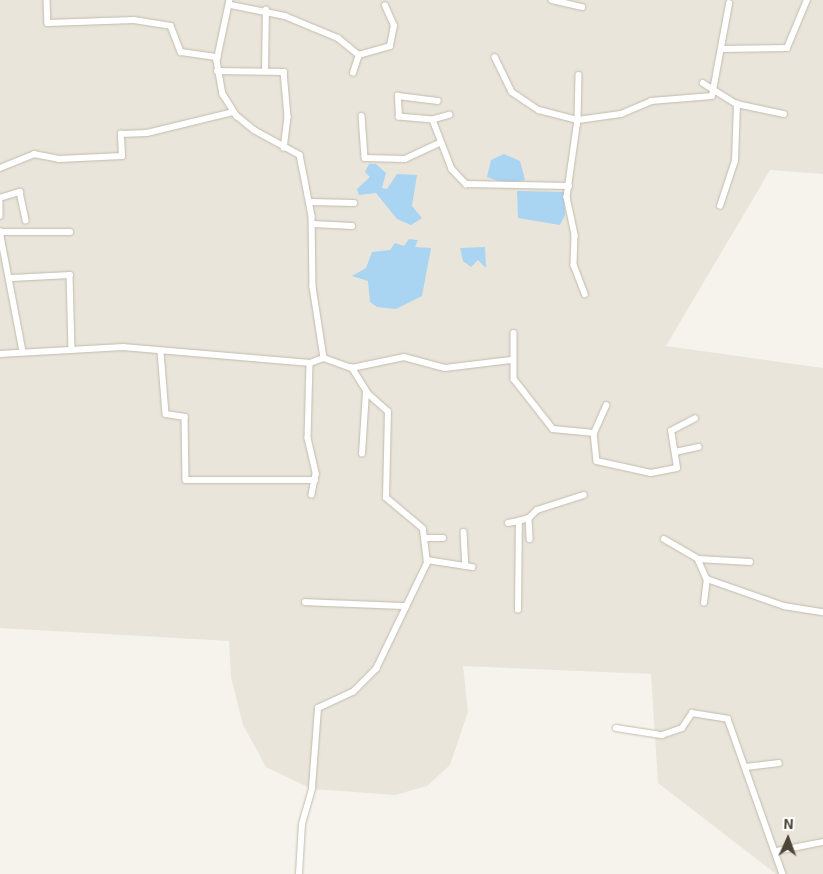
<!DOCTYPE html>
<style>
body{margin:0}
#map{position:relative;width:823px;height:874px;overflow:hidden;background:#f6f3ec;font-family:"Exo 2",sans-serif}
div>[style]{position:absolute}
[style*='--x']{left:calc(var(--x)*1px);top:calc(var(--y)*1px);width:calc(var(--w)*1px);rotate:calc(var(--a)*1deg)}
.residential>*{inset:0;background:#eae5da}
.water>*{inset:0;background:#a9d4f2}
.roads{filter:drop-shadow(0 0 1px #c2bbae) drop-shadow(0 0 1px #c2bbae)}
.street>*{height:5.5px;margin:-2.75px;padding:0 2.75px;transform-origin:2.75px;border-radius:2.75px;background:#fff}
span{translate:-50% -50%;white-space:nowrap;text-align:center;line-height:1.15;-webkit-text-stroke:4px #fff;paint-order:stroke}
.north{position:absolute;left:763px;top:814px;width:50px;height:50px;-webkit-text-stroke:4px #fff;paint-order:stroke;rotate:2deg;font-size:14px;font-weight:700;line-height:20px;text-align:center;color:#4b4439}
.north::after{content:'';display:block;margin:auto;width:18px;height:22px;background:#4b4439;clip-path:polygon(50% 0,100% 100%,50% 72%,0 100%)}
</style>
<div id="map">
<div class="residential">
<div style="clip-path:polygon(0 0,823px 0,823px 174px,770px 170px,666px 346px,823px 368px,823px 874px,776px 874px,658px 783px,651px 674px,463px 666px,468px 712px,450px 765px,427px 786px,395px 795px,341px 791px,312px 789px,266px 767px,243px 725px,231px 677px,229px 641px,0 628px)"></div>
</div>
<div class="water">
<div style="clip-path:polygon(504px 154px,520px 161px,525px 180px,506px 184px,487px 177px,491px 160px)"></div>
<div style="clip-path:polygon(369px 164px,376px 164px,386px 173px,382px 188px,387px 189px,397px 174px,417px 175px,412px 206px,422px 218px,411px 225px,397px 219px,376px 193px,359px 195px,357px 189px,370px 177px,365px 172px)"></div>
<div style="clip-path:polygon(517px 191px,564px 192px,565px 215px,560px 225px,518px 218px)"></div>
<div style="clip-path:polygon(409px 239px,418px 240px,415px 247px,431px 248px,422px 296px,396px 309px,377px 307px,370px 302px,368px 281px,352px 276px,366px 268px,372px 252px,390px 250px,395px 243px,404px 246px)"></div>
<div style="clip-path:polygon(485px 247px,486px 268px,478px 260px,471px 267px,463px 261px,460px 248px)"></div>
</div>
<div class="roads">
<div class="street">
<div style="--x:47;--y:0;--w:23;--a:88"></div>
<div style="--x:48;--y:23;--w:86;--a:-2"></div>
<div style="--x:134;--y:20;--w:37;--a:9"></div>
<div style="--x:171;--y:26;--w:28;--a:69"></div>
<div style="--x:181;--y:52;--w:37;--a:8"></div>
<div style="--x:230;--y:0;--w:62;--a:102"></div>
<div style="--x:217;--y:61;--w:34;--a:80"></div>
<div style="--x:223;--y:94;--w:26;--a:58"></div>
<div style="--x:237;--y:116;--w:22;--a:39"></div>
<div style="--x:254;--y:130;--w:52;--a:28.5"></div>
<div style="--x:300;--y:155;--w:62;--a:78.9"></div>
<div style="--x:312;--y:216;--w:71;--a:89.2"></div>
<div style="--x:313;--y:287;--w:72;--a:81.2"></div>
<div style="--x:324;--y:358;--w:30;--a:20"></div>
<div style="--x:352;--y:368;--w:53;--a:-11.9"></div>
<div style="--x:404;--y:357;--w:42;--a:15"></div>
<div style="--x:445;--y:368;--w:66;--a:-6.9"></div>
<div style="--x:552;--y:0;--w:31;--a:13"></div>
<div style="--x:231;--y:5;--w:55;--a:11.5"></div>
<div style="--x:285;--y:16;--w:57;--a:22.5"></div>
<div style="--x:338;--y:38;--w:27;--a:39"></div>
<div style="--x:359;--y:55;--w:32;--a:-16"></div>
<div style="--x:390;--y:46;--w:20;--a:-79"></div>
<div style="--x:394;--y:26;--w:22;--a:-114"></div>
<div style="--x:723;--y:49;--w:64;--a:-0.9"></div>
<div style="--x:787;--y:48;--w:52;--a:-67.4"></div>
<div style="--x:495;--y:57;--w:39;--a:64"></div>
<div style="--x:512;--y:92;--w:32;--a:34"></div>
<div style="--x:539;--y:110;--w:40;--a:14.4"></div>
<div style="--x:578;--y:120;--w:78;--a:98.1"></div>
<div style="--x:567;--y:197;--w:39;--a:78"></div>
<div style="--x:575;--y:235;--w:30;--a:92"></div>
<div style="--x:574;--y:265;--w:31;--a:69"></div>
<div style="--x:217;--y:71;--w:67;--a:0.9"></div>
<div style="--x:284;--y:72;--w:45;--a:84.9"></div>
<div style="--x:288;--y:117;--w:31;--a:97"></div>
<div style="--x:265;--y:71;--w:61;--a:-89.1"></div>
<div style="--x:353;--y:73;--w:19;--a:-72"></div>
<div style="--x:579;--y:75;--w:45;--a:91.3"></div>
<div style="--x:578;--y:120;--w:43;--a:-7.9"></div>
<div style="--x:621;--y:114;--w:33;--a:-23"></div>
<div style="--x:651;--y:101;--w:61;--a:-4.7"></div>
<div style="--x:712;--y:96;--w:94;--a:-79.5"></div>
<div style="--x:703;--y:83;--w:40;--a:32"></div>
<div style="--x:450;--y:115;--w:18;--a:164"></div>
<div style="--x:433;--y:120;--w:53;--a:68.8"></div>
<div style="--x:452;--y:169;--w:21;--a:47"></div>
<div style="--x:466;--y:184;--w:103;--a:1.1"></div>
<div style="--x:362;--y:116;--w:42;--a:85.9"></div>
<div style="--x:365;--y:158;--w:40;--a:1.4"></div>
<div style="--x:405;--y:159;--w:38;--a:-25"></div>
<div style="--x:433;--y:120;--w:34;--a:-175"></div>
<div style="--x:399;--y:117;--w:21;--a:-93"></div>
<div style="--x:398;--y:96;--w:40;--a:7.1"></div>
<div style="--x:0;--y:168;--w:37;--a:-22"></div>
<div style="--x:34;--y:154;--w:25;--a:11"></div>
<div style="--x:59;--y:159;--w:63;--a:-2.7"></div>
<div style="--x:122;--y:156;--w:22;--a:-93"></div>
<div style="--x:121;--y:134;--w:26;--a:-2"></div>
<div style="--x:147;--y:133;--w:89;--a:-13.7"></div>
<div style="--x:0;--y:198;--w:21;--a:-17"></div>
<div style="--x:20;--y:192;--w:29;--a:78"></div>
<div style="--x:0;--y:202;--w:14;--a:90"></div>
<div style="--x:310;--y:202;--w:44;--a:1.3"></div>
<div style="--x:720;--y:206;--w:47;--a:-71.6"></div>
<div style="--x:735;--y:161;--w:57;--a:-88"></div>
<div style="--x:737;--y:104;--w:48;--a:12"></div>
<div style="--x:313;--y:224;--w:39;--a:3"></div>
<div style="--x:0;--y:231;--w:123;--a:79.2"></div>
<div style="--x:0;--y:232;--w:70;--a:0"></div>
<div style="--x:12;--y:278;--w:58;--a:-3"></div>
<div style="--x:70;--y:275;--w:75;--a:88.5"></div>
<div style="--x:514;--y:333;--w:46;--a:90"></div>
<div style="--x:514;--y:379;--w:63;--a:52"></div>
<div style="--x:553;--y:429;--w:41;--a:5.6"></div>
<div style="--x:594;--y:433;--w:30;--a:-66"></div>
<div style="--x:161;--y:352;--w:62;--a:85.4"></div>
<div style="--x:166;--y:414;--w:19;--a:9"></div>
<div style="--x:185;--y:417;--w:63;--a:89.1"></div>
<div style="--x:186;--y:480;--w:129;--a:0"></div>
<div style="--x:0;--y:354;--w:123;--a:-3.3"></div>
<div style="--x:123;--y:347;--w:188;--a:4.9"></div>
<div style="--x:310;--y:363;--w:15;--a:-20"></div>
<div style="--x:310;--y:363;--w:75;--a:91.5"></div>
<div style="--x:308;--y:438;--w:37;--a:77"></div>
<div style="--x:316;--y:474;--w:21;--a:101"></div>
<div style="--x:594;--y:433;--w:28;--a:84"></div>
<div style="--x:597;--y:461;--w:55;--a:12.5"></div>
<div style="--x:651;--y:473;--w:26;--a:-11"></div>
<div style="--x:677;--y:468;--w:37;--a:-99"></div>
<div style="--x:671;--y:431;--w:27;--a:-28"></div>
<div style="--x:675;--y:452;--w:24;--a:-12"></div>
<div style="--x:362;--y:454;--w:62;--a:-86.3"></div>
<div style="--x:529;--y:518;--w:11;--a:-45"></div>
<div style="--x:537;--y:510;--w:49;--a:-17.7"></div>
<div style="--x:508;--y:523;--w:11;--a:-10"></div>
<div style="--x:464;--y:532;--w:34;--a:87"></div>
<div style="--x:425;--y:538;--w:18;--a:0"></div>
<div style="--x:664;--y:539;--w:39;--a:30"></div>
<div style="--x:698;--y:559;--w:22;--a:66"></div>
<div style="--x:707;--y:579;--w:82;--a:19.3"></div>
<div style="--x:784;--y:606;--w:39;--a:9"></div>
<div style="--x:698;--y:559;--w:52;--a:3.3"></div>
<div style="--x:427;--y:560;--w:46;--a:8.8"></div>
<div style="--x:305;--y:602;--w:101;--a:2.3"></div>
<div style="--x:704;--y:603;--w:24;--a:-83"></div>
<div style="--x:518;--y:610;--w:89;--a:-89.4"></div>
<div style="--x:519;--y:521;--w:10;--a:-17"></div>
<div style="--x:529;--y:518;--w:21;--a:87"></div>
<div style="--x:616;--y:728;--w:47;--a:8.7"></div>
<div style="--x:662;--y:735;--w:21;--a:-19"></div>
<div style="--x:682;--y:728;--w:18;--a:-56"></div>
<div style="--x:692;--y:713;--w:36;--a:9"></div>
<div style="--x:728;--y:719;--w:164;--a:70.5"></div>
<div style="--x:746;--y:767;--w:33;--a:-7"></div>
<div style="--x:777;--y:851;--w:47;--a:-11.1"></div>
<div style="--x:299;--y:874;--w:50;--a:-86.6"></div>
<div style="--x:302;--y:824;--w:37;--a:-74"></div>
<div style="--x:312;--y:788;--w:80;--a:-85.7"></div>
<div style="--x:318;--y:708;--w:38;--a:-25"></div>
<div style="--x:353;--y:692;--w:33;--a:-45"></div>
<div style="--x:376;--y:669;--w:118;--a:-64.3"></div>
<div style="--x:427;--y:563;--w:34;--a:-97"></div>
<div style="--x:423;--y:529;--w:48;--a:-140"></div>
<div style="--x:386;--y:498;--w:86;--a:-88.7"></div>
<div style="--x:388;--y:412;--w:27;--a:-138"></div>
<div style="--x:368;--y:394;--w:31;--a:-122"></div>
</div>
</div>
<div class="north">N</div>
</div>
